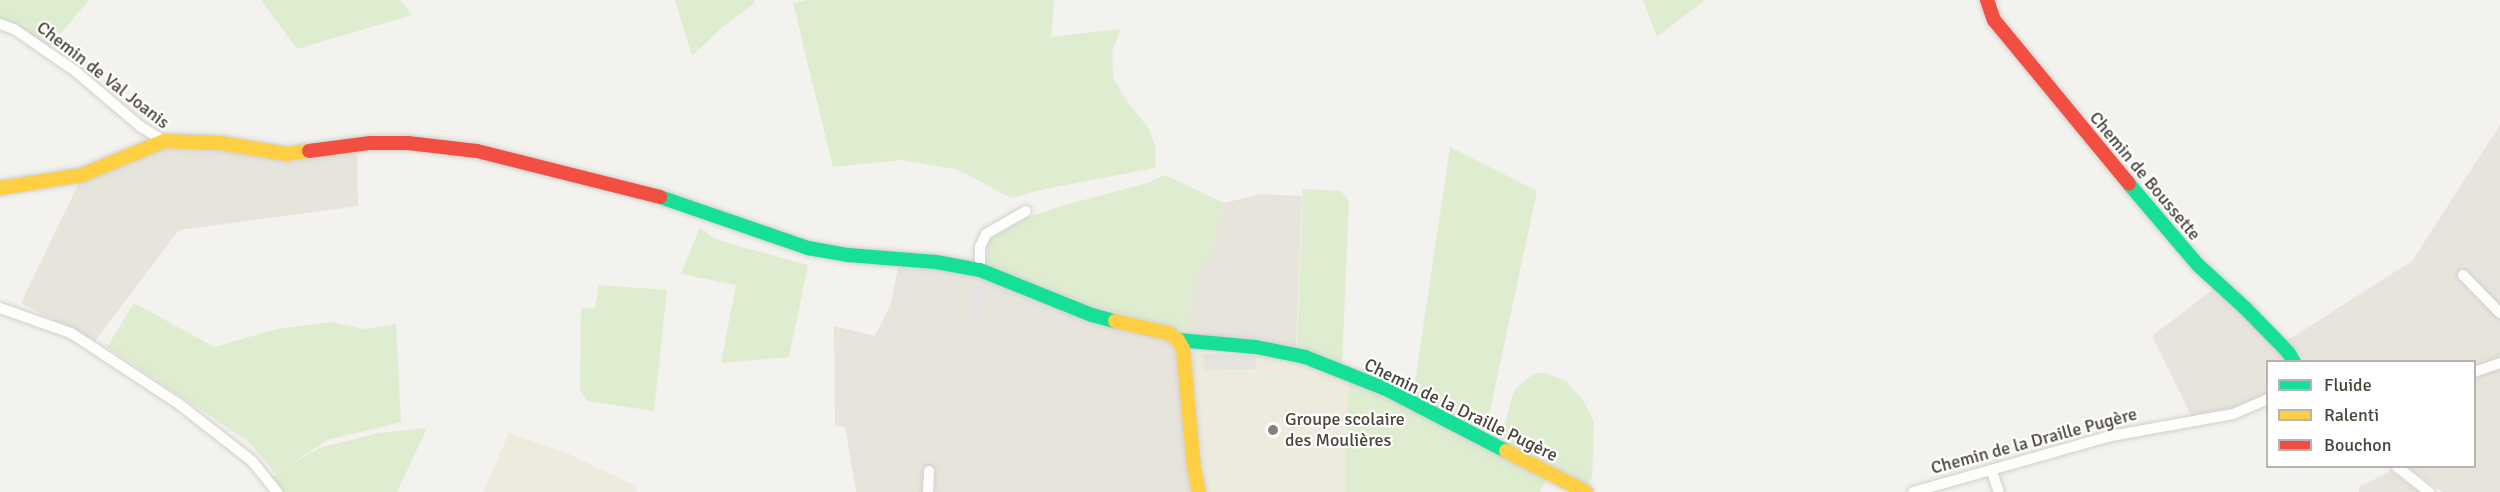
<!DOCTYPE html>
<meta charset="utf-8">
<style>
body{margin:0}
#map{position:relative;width:2500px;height:492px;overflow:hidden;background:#f3f2ee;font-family:Signika,sans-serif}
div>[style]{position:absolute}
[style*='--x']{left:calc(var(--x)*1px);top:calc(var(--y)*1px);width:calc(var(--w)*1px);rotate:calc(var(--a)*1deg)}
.residential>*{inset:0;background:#e7e4dc}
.education>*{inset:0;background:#edebde}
.green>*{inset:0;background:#deecd0}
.parking>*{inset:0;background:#e5e3df}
.roads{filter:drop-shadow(0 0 2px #d1d0cc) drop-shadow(0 0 2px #d1d0cc)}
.street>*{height:10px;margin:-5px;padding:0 5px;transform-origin:5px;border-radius:5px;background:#fdfdfc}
.fast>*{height:14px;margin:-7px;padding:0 7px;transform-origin:7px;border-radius:7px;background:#16e098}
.slow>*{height:14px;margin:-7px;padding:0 7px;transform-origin:7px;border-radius:7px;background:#ffcf43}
.jam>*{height:14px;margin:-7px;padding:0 7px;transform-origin:7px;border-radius:7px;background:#f24e42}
.dots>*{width:16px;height:16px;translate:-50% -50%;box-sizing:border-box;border:3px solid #fff;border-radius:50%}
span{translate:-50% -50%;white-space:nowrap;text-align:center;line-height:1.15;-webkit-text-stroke:4.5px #fff;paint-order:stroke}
.street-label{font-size:18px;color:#4a453a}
.poi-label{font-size:18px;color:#4a453a}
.left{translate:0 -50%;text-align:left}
.legend{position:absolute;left:2266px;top:360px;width:210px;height:108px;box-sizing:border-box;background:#fff;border:2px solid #b7b5b0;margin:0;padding:8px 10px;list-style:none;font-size:18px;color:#4a453a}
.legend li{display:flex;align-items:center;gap:12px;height:30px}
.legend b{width:30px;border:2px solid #b7b5b0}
</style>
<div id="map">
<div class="residential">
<div style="clip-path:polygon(2500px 125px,2500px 492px,2443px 492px,2407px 467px,2474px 466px,2474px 362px,2305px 361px,2288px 340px,2412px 261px)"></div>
<div style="clip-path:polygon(193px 146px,249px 152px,292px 162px,357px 150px,358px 206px,179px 230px,95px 341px,21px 303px,79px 183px,150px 151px)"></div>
<div style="clip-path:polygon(1261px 194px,1302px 196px,1296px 349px,1253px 339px,1186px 336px,1195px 273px,1213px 249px,1224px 203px)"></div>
<div style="clip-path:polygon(899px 264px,968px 271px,1168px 341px,1176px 353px,1186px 426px,1190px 492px,856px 492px,845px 427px,835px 426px,834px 326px,875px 336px,890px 306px)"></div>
<div style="clip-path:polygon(2215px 288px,2288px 361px,2268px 362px,2267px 394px,2231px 409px,2193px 419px,2152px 336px)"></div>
<div style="clip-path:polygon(2391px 471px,2420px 492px,2359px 492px,2359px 487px)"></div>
</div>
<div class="education">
<div style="clip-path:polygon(1191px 353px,1280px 356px,1349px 380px,1345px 492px,1206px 492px)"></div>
<div style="clip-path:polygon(509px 433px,567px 453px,635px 486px,637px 492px,483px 492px)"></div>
</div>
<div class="green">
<div style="clip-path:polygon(0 0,89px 0,50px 46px,0 21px)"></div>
<div style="clip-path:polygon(261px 0,400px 0,412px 15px,297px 49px)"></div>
<div style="clip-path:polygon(675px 0,754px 0,755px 3px,720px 29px,692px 56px)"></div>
<div style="clip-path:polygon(808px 0,1054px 0,1051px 37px,1121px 29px,1112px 51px,1113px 78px,1127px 101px,1149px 129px,1156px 148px,1155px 168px,1045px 189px,1011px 198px,959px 170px,902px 160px,833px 167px,793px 3px)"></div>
<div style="clip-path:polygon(1643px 0,1705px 0,1657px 37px)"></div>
<div style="clip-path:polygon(1450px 147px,1537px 191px,1485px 434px,1413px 396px)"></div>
<div style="clip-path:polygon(1165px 175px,1224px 203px,1213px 249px,1195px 273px,1186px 336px,1156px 322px,1087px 306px,985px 266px,989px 239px,1023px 219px,1061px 206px,1148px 183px)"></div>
<div style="clip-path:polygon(1303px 189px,1341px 191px,1349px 201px,1342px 365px,1297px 348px)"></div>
<div style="clip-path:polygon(700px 227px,712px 237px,728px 243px,808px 265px,789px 357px,721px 363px,736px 285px,681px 274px)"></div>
<div style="clip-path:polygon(599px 285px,667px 290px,654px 411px,587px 401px,580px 391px,581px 308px,595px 308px)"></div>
<div style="clip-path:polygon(134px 303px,214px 347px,277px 329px,332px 322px,364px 329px,396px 324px,401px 422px,327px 440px,283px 470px,319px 448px,379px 433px,427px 428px,397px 492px,282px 492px,273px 476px,276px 474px,249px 442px,107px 347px)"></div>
<div style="clip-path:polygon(1535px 373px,1545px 373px,1566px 381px,1583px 400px,1594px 422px,1592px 477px,1586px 487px,1503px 446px,1504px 430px,1512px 396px,1518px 386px)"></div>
<div style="clip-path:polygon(1349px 380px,1547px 477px,1540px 492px,1345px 492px)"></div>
</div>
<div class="parking">
<div style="clip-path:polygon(969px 287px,987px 289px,984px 321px,965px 321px)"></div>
<div style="clip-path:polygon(1203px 354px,1257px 356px,1255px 369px,1204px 370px)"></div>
</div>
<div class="roads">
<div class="street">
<div style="--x:0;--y:24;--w:15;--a:20"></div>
<div style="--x:14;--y:29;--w:74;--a:34.5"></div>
<div style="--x:75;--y:71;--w:87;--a:40.3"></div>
<div style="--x:141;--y:127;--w:27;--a:31"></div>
<div style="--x:980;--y:270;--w:23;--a:-90"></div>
<div style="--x:980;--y:247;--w:14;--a:-65"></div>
<div style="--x:986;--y:234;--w:46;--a:-29.9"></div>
<div style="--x:2463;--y:275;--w:53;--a:45.8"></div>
<div style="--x:0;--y:308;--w:75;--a:19.4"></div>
<div style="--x:71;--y:333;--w:129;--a:33.3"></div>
<div style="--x:179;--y:404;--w:93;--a:38"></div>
<div style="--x:252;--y:461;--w:40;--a:51"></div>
<div style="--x:2474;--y:372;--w:28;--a:-19"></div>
<div style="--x:2396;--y:466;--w:42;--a:38.2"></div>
<div style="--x:1992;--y:472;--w:21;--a:71"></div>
<div style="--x:928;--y:492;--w:21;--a:-87"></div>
<div style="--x:1913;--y:492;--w:206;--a:-15.8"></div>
<div style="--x:2111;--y:436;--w:124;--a:-10.2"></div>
<div style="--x:2233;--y:414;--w:38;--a:-23"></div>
</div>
<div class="fast">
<div style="--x:2129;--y:184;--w:106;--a:49.6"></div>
<div style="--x:2198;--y:265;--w:64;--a:42.5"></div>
<div style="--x:2245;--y:308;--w:62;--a:45.7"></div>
<div style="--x:2288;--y:352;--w:12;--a:59"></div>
<div style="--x:660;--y:197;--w:157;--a:19"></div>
<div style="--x:808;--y:248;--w:41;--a:9.9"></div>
<div style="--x:848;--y:255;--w:88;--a:4.5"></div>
<div style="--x:936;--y:262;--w:45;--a:10.3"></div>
<div style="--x:980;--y:270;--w:121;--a:21.9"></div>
<div style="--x:1092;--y:315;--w:24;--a:15"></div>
<div style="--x:1178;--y:340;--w:78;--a:5.1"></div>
<div style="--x:1256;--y:347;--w:50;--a:11.5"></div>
<div style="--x:1305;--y:357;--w:87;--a:21.6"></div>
<div style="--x:1386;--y:389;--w:135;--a:27.3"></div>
</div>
<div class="slow">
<div style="--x:0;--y:188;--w:83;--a:-9"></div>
<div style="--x:82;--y:175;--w:89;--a:-22.5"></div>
<div style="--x:164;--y:141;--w:56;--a:2"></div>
<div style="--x:220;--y:143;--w:68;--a:9.3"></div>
<div style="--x:287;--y:154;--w:22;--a:-8"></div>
<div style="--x:1115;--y:321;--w:54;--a:12.8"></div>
<div style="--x:1168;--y:333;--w:12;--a:35"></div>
<div style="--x:1178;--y:340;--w:10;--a:61"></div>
<div style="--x:1183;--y:349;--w:119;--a:84.7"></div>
<div style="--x:1194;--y:467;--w:25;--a:79"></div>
<div style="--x:1506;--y:451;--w:90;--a:27.1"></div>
</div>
<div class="jam">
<div style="--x:1987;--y:0;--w:21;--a:71"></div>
<div style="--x:1994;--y:20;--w:212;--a:50.5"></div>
<div style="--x:309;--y:151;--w:62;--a:-7.5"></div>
<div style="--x:370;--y:143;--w:38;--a:0"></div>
<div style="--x:408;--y:143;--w:69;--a:6.6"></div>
<div style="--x:477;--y:151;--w:189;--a:14.1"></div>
</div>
</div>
<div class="dots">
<div style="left:1273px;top:430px;background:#858279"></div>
</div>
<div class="street-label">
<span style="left:103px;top:75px;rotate:38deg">Chemin de Val Joanis</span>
<span style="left:2145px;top:176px;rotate:50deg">Chemin de Boussette</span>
<span style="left:1461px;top:410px;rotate:26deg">Chemin de la Draille Pugère</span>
<span style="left:2034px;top:441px;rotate:-15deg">Chemin de la Draille Pugère</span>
</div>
<div class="poi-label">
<span class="left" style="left:1285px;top:430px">Groupe scolaire<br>des Moulières</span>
</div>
<ul class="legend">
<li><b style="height:8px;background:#16e098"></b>Fluide</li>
<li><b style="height:8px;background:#ffcf43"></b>Ralenti</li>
<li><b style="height:8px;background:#f24e42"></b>Bouchon</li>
</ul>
</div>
